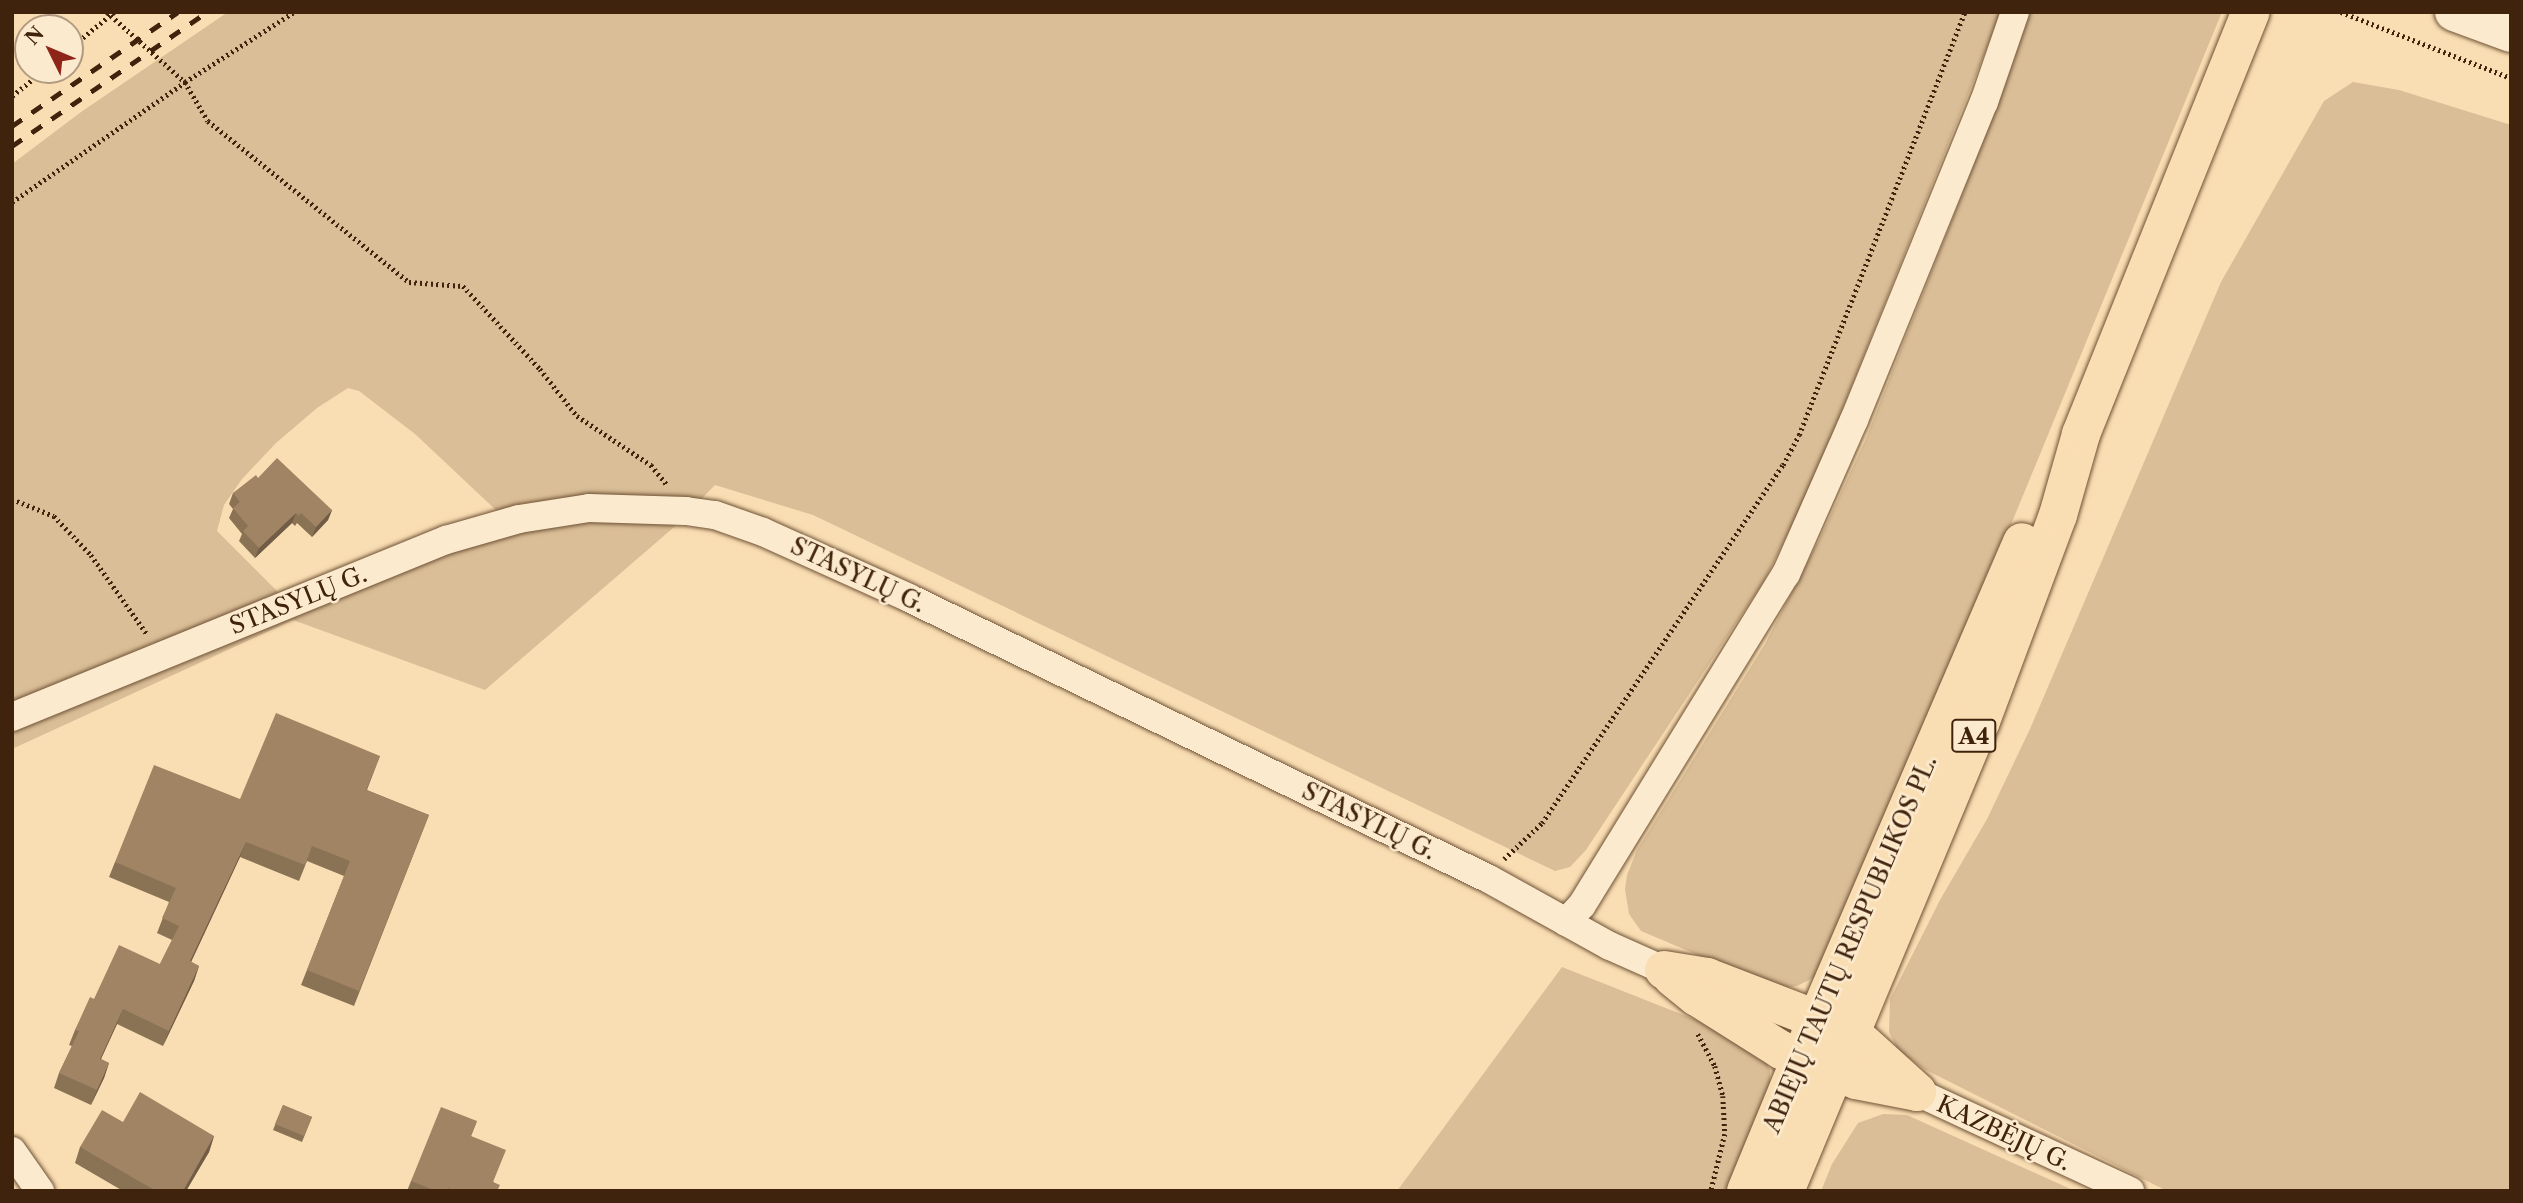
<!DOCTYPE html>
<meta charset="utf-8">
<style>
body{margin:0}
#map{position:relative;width:2523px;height:1203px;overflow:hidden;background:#fadeb3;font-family:"Libre Caslon Text",serif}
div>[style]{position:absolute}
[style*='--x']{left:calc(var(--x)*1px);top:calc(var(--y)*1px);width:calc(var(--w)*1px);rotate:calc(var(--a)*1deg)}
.green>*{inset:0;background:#dabe97}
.path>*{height:4.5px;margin-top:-2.25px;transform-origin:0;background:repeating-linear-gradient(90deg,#40230d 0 2px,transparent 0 5.5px)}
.roads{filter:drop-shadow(0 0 2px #6e5236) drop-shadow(0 0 2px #6e5236)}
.minor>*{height:28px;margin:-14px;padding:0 14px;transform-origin:14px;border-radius:14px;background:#fceace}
.secondary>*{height:38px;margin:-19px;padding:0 19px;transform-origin:19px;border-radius:19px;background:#fceace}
.trunk>*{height:38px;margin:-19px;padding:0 19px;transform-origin:19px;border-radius:19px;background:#fadeb3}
.rail>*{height:5px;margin-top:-2.5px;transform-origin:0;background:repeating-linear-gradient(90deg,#40230d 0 12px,transparent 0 24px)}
.wall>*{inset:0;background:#8a7255}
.shaded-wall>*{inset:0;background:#715c45}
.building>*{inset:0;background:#a18463}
span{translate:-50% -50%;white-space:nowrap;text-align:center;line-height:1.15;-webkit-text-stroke:5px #fceace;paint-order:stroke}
.shield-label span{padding:2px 5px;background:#fceace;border:2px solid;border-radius:5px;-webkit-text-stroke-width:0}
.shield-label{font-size:23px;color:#40230d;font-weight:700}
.street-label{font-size:24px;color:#40230d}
.frame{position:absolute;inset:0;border:14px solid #40230d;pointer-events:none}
.north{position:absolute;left:14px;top:14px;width:70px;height:70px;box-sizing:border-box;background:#fceace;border:2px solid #b19a81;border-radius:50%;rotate:313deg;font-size:19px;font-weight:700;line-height:28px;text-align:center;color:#40230d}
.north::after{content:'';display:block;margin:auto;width:24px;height:32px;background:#8f2418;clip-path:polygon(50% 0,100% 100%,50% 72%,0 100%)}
</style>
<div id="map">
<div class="green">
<div style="clip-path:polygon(evenodd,228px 12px,2001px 12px,1811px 488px,1764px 581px,1586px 850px,1570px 867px,1555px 871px,813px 515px,715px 485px,673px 528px,485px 690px,293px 620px,12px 749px,12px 164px,81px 112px,228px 12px,348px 388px,359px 391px,415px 434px,498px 512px,280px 594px,217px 531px,224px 505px,242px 479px,276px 443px,317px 408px,348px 388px)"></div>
<div style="clip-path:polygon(2030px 12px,2222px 12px,1831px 962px,1817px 976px,1797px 986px,1783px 988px,1764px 983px,1641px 931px,1629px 914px,1625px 889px,1627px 875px,1637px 850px,1765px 644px,1821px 536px,1865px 441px,2004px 88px)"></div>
<div style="clip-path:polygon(2353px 82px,2399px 90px,2511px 125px,2511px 1191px,2167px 1191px,1924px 1069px,1898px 1050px,1889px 1032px,1890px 999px,1940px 900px,1987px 819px,2030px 729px,2221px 282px,2324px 101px)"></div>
<div style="clip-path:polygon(1562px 967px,1739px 1037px,1763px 1055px,1770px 1070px,1770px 1094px,1732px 1191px,1397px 1191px)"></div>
<div style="clip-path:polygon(1883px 1114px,1907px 1115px,2075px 1191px,1821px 1191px,1832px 1164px,1858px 1123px)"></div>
</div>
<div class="path">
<div style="--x:107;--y:12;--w:105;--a:41.9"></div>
<div style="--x:185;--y:82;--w:45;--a:59.5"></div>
<div style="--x:208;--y:121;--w:258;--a:38.7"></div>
<div style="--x:409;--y:282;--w:54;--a:4.2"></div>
<div style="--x:463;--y:286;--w:113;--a:47.1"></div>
<div style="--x:540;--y:369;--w:60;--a:51.8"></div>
<div style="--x:577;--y:416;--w:89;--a:33.5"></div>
<div style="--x:651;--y:465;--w:26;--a:51"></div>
<div style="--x:2341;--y:12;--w:182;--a:21.2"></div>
<div style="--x:70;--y:48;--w:57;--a:-39.3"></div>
<div style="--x:12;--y:96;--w:41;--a:-39.1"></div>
<div style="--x:12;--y:202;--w:211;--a:-34.7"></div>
<div style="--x:185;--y:82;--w:130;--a:-32.7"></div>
<div style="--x:12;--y:499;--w:45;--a:22"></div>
<div style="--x:54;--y:516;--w:54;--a:46.5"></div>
<div style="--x:91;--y:555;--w:97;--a:54.7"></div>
<div style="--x:1504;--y:859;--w:52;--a:-43.5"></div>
<div style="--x:1542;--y:823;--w:432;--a:-56.1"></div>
<div style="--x:1783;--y:465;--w:34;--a:-62"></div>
<div style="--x:1799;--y:435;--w:454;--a:-68.6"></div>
<div style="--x:1698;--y:1034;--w:36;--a:62"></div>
<div style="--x:1715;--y:1066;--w:31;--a:75"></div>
<div style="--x:1723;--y:1096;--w:38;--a:87"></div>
<div style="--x:1725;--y:1134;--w:59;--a:103.8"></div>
</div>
<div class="roads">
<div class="minor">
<div style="--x:12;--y:717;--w:469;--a:-22.2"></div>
<div style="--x:446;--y:540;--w:76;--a:-16"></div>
<div style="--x:519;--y:519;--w:71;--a:-8.9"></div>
<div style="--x:589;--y:508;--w:97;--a:1.8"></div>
<div style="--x:686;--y:511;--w:29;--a:8"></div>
<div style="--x:715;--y:515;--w:51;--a:19.5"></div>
<div style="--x:763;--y:532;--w:160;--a:24.3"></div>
<div style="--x:909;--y:598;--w:644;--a:25.85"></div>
<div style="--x:1489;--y:879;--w:138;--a:29"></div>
<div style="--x:1610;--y:946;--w:59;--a:24"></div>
<div style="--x:1566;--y:922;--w:23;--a:-47"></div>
<div style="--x:1582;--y:905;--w:389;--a:-58.4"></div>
<div style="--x:1786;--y:574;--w:168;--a:-66.2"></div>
<div style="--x:1854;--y:420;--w:344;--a:-67.8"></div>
<div style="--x:1984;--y:102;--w:95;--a:-71"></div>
<div style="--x:1917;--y:1092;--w:235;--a:24.9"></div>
<div style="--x:12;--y:1151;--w:49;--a:55"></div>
</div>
<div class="secondary">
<div style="--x:2454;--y:12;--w:61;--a:20.2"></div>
</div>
<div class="trunk">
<div style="--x:1664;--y:970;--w:44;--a:9.2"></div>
<div style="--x:1707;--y:977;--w:155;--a:21.1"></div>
<div style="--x:1852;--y:1033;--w:88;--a:42.2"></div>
<div style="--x:1672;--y:977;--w:32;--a:39"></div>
<div style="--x:1697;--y:997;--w:99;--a:32.2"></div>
<div style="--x:1781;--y:1050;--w:81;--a:21.8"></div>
<div style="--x:1856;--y:1080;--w:62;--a:11.1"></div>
<div style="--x:1746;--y:1191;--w:186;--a:-67.6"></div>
<div style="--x:1817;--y:1019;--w:519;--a:-66.74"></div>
<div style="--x:1785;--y:1191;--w:509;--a:-67.36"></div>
<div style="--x:1981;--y:721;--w:220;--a:-69.5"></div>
<div style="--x:2058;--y:515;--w:84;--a:-74.1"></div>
<div style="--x:2081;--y:434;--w:455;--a:-68.1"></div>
</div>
</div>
<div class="rail">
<div style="--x:12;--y:126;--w:201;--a:-34.5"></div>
<div style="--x:12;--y:146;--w:237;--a:-34.5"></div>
</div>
<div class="wall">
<div style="clip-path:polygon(258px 478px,332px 510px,328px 520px,312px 537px,297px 523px,295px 526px,292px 523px,255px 558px,239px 541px,242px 534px,229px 518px,233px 509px,229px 504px,233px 493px)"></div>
<div style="clip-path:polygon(380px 756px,367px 790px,429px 815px,354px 1006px,301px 985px,344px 876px,307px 861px,299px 881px,240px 857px,191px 962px,199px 966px,194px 981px,163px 1046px,117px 1024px,101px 1059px,109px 1063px,104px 1078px,91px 1105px,54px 1088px,59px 1073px,72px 1046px,69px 1045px,75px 1030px,94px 999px,160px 964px,172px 940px,157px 933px,169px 902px,109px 877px,115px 862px,240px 799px)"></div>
<div style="clip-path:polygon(283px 1105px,312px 1117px,302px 1142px,273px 1130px)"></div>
<div style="clip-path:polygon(477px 1121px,471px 1136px,498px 1191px,407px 1191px,411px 1181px)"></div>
<div style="clip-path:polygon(123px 1122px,214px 1136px,209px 1152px,186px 1191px,123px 1191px,75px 1163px,80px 1147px)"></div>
</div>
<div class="shaded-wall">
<div style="clip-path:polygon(332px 510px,328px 520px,312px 537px,316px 527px)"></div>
<div style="clip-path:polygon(296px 513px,292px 523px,255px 558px,259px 548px)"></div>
<div style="clip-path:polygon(246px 842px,240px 857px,184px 977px,190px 961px)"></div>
<div style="clip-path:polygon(199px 966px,194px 981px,163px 1046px,169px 1031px)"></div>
<div style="clip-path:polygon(123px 1009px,117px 1024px,94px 1074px,100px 1059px)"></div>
<div style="clip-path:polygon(109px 1063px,104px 1078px,91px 1105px,97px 1090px)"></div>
<div style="clip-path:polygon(214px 1136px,209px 1152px,186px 1191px,183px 1191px)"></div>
</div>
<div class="building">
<div style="clip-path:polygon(277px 458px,332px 510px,316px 527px,301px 513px,298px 516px,296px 513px,259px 548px,243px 531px,248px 526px,233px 508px,240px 502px,233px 493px,256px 475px,258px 478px)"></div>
<div style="clip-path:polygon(276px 713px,380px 756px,366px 790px,429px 815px,359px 991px,307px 970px,350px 861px,312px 846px,305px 865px,246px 842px,190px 961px,199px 966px,169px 1031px,123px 1009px,100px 1059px,109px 1063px,97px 1090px,59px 1073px,79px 1031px,75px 1030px,90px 997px,94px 999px,119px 945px,160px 964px,179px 926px,162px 918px,176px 888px,115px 862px,154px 765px,240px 799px)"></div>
<div style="clip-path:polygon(140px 1092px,214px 1136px,183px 1191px,156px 1191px,80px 1147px,102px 1110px,123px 1122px)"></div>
<div style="clip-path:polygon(283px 1105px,312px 1117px,304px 1136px,275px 1124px)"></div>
<div style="clip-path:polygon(441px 1107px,477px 1121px,471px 1136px,506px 1150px,493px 1182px,500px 1185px,497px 1191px,454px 1191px,448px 1188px,447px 1191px,436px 1191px,411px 1181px)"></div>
</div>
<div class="shield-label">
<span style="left:1974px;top:736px">A4</span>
</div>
<div class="street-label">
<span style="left:858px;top:575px;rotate:25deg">STASYLŲ G.</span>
<span style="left:298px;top:600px;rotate:-22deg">STASYLŲ G.</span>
<span style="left:1369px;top:821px;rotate:26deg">STASYLŲ G.</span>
<span style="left:1850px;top:944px;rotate:-67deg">ABIEJŲ TAUTŲ RESPUBLIKOS PL.</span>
<span style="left:2004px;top:1133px;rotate:25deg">KAZBĖJŲ G.</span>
</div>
<div class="frame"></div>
<div class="north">N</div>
</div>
